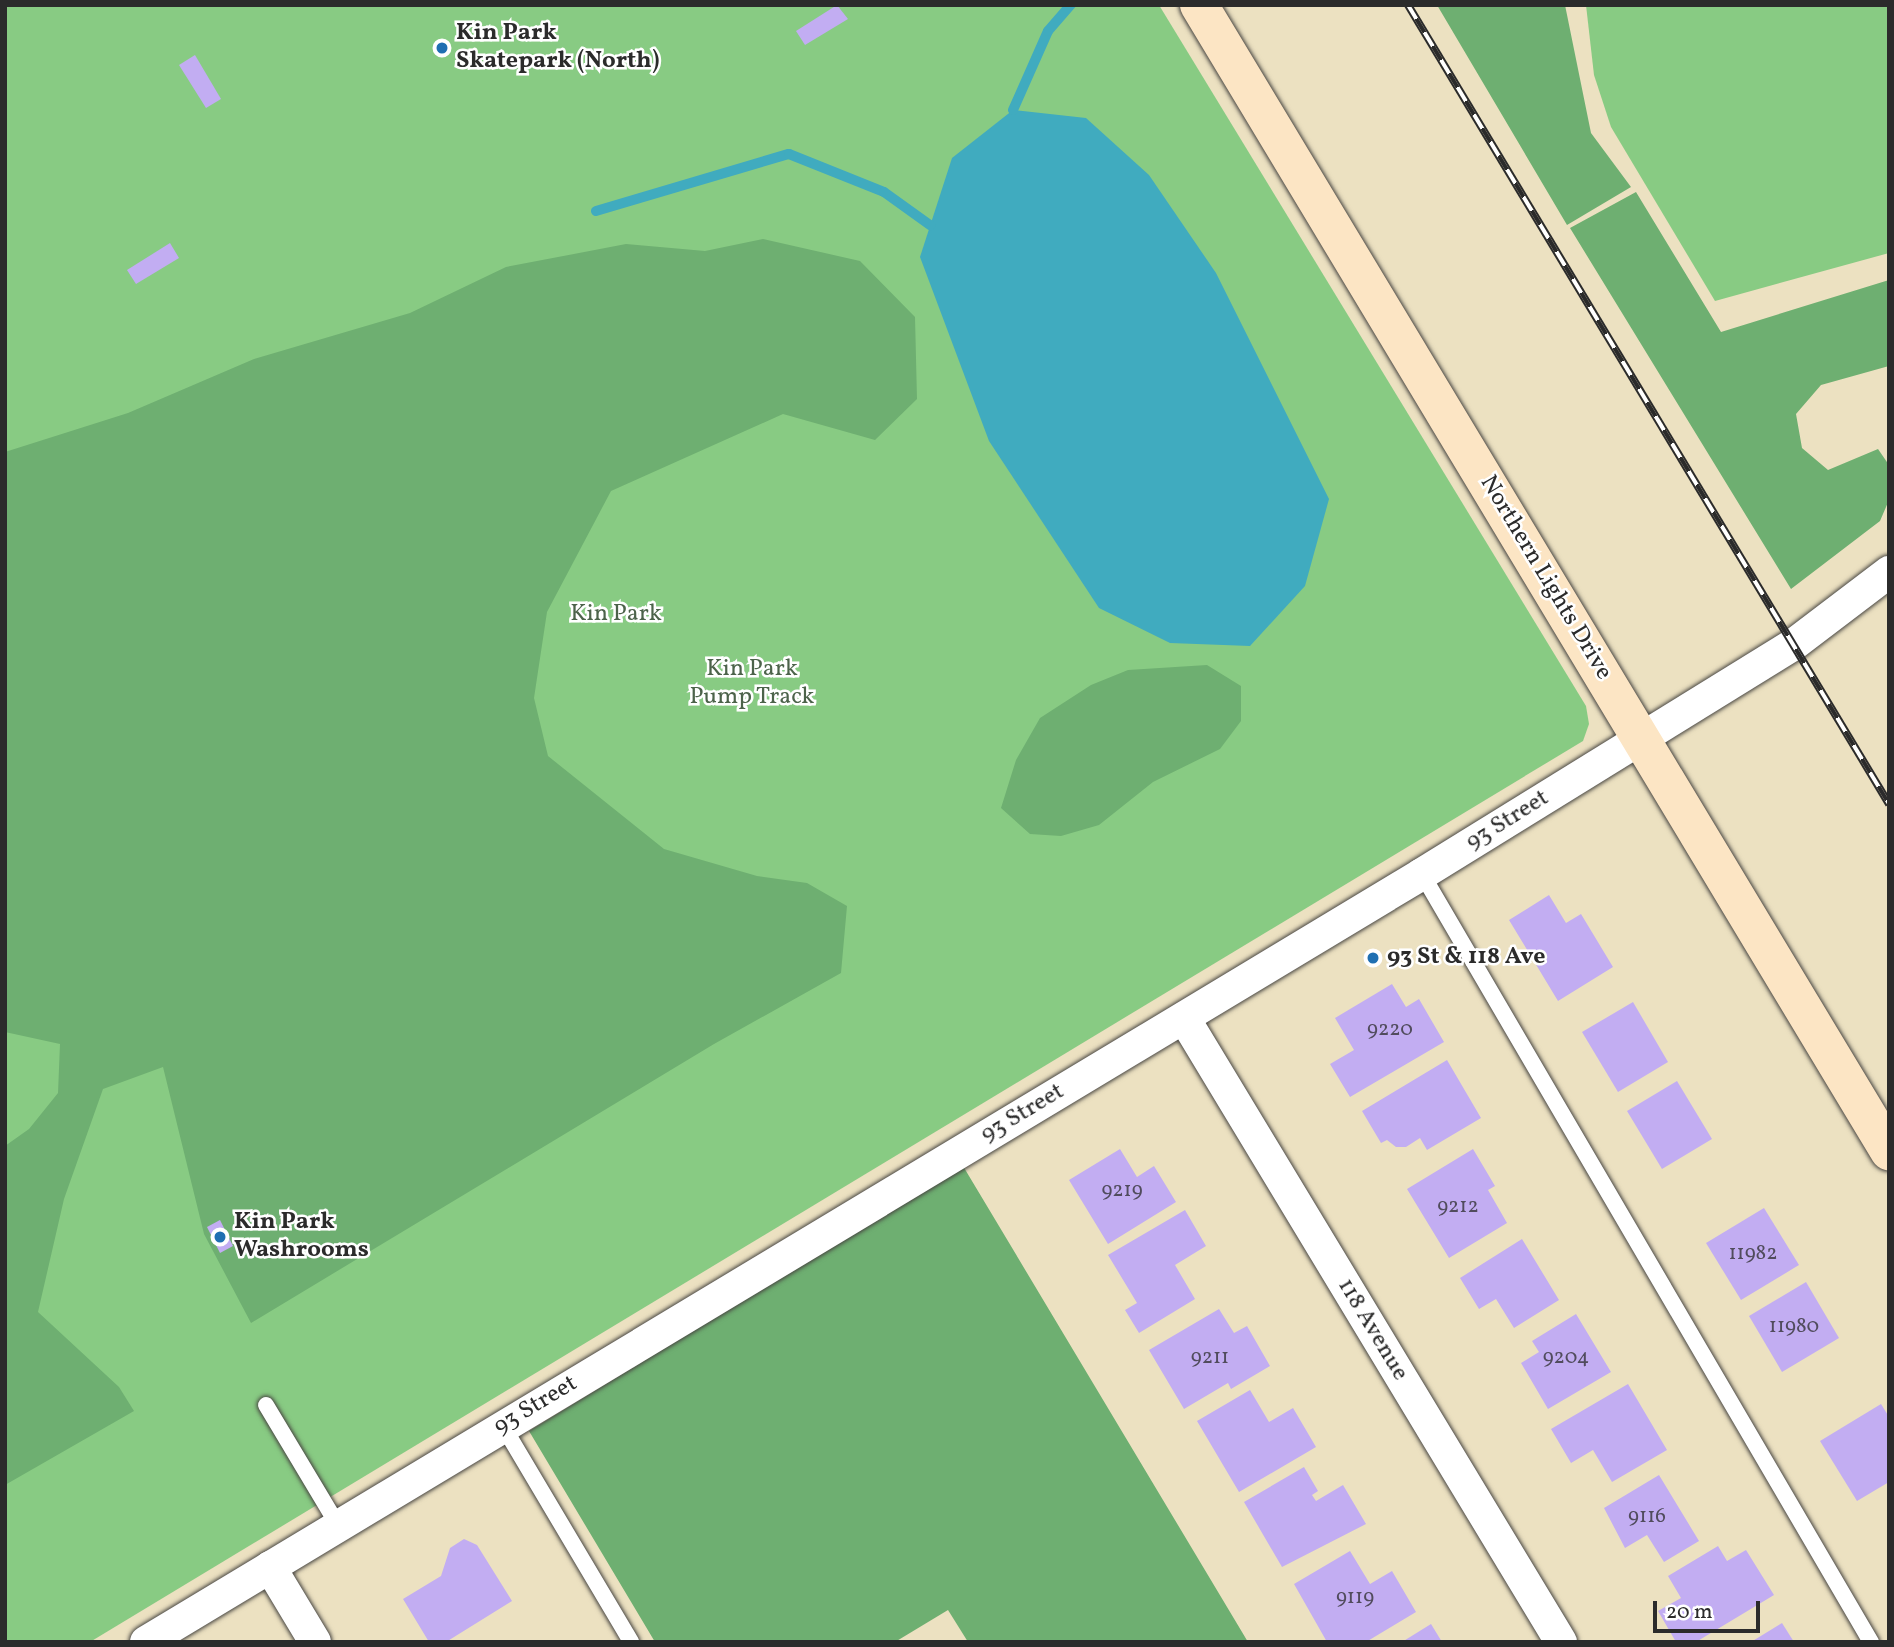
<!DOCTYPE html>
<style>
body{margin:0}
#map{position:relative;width:1894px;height:1647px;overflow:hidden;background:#ece1c1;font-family:Vollkorn,serif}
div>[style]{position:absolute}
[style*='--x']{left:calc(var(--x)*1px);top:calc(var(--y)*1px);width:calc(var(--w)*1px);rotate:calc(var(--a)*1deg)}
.green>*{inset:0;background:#88cb83}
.forest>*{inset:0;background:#6eaf71}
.water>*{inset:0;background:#40abbf}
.stream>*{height:10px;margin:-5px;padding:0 5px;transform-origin:5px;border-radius:5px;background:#40abbf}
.building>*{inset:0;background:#c2adf2}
.roads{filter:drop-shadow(0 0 2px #484642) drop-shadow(0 0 2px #484642)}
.service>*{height:16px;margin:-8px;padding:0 8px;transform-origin:8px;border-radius:8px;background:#fff}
.minor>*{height:32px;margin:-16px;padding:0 16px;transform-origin:16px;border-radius:16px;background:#fff}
.secondary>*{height:38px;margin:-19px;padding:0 19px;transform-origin:19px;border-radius:19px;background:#fce5c4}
.rail>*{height:8px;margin-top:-4px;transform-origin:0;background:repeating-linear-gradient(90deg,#fff 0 16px,#2b2b2b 0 32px);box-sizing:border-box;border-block:2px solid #2b2b2b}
.dots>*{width:19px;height:19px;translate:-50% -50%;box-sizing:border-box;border:4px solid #fff;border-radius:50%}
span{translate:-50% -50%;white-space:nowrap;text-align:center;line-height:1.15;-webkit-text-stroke:5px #fff;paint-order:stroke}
.number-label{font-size:21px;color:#514c5d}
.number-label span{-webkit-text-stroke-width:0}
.poi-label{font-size:24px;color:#2b2b2b;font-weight:700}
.left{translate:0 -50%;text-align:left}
.street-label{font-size:24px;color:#2b2b2b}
.park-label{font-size:24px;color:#4c634a}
.frame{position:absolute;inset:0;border:7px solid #2b2b2b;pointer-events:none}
.scale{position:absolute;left:1653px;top:1601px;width:107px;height:32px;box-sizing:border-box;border:4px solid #2b2b2b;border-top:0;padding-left:9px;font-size:21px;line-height:24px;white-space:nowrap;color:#2b2b2b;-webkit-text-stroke:5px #fff;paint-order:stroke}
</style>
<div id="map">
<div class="green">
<div style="clip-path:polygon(5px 5px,1159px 5px,1586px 706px,1589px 724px,1583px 741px,90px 1642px,5px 1642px)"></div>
<div style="clip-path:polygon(1586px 5px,1889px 5px,1889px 253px,1715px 301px,1611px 127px,1594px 75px)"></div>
</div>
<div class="forest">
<div style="clip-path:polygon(1437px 5px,1565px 5px,1591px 133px,1631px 187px,1567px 225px)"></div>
<div style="clip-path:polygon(1636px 192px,1721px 332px,1889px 280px,1889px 366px,1821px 385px,1796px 414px,1802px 448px,1828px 470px,1878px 449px,1889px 465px,1889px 500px,1880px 521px,1791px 589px,1570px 228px)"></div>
<div style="clip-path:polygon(763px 239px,860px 261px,915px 317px,917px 399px,875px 440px,783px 414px,611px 491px,547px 612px,534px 698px,548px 756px,664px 849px,757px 876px,807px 883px,847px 906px,841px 973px,714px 1044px,251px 1323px,204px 1234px,163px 1067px,103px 1089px,64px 1199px,38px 1312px,119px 1387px,134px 1411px,5px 1485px,5px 1146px,29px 1129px,58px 1093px,60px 1044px,5px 1032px,5px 452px,128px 413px,254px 359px,410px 313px,506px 267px,626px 244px,705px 251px)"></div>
<div style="clip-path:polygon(1207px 665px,1241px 686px,1241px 721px,1220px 749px,1153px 782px,1099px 825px,1061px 836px,1030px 834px,1001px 808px,1016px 760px,1040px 718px,1091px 685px,1128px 670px)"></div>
<div style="clip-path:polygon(963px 1166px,1248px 1642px,968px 1642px,948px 1610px,895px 1642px,655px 1642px,529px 1431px)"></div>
</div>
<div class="water">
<div style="clip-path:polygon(1013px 110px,1086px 118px,1149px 175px,1216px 273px,1329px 499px,1305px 586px,1250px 646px,1170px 643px,1099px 608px,989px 441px,920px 257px,952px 158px)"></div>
</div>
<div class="stream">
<div style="--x:1013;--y:110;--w:86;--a:-66.1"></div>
<div style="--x:1048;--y:31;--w:35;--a:-49"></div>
<div style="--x:596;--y:211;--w:201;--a:-16.5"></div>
<div style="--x:789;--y:154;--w:102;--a:21.8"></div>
<div style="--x:884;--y:192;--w:57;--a:35.7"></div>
</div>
<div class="building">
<div style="clip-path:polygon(837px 5px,848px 19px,805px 45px,796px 31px)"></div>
<div style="clip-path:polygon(195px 55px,221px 99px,206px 108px,179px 65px)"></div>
<div style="clip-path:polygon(170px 243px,179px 258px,136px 284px,127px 270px)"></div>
<div style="clip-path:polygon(1549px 895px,1566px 923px,1581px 914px,1613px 967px,1558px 1001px,1509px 920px)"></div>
<div style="clip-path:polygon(1392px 984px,1406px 1007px,1419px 999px,1444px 1042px,1350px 1097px,1330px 1064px,1354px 1050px,1335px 1018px)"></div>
<div style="clip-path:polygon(1633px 1002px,1668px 1062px,1618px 1092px,1582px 1032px)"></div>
<div style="clip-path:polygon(1447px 1060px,1481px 1118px,1427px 1150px,1420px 1138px,1406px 1147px,1396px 1147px,1387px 1140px,1381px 1143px,1362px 1111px)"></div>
<div style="clip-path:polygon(1677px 1081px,1712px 1139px,1662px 1169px,1627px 1111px)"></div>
<div style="clip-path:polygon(1120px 1149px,1137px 1177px,1154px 1166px,1176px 1202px,1108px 1244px,1069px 1180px)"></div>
<div style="clip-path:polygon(1473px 1149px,1495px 1186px,1488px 1190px,1507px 1223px,1449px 1258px,1407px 1189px)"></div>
<div style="clip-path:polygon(1764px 1208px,1799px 1265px,1741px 1300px,1706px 1243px)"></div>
<div style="clip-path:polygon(1185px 1210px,1206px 1246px,1175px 1265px,1195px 1299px,1139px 1333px,1125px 1310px,1137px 1303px,1108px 1255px)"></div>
<div style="clip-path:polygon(220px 1220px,233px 1246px,220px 1253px,207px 1227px)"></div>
<div style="clip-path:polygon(1522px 1239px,1559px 1300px,1514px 1328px,1496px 1299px,1479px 1309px,1460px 1278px)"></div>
<div style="clip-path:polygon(1806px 1282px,1839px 1338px,1782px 1372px,1749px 1316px)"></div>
<div style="clip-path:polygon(1219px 1309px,1234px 1333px,1247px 1326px,1270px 1366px,1231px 1389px,1228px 1383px,1184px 1409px,1149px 1350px)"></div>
<div style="clip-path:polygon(1576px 1314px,1611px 1372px,1548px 1409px,1521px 1363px,1539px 1352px,1532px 1341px)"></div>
<div style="clip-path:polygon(1628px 1384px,1667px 1450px,1612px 1482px,1593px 1450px,1571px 1463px,1551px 1429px)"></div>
<div style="clip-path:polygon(1250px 1390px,1269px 1422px,1293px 1408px,1316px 1447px,1239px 1492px,1197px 1421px)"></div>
<div style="clip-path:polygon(1881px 1404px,1889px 1417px,1889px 1482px,1857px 1501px,1820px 1441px)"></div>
<div style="clip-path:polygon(1304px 1467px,1318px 1491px,1312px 1495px,1316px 1501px,1343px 1485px,1366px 1524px,1282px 1567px,1244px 1502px)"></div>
<div style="clip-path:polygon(1659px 1475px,1699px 1541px,1664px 1562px,1647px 1535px,1625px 1548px,1604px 1508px)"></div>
<div style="clip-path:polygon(464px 1539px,477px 1545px,512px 1601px,446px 1642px,429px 1642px,403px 1599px,441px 1576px,450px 1548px)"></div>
<div style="clip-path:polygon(1718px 1546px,1727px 1561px,1746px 1550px,1774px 1595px,1696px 1642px,1676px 1642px,1658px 1611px,1681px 1598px,1668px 1576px)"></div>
<div style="clip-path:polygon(1350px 1551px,1370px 1584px,1392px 1571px,1416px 1612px,1366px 1642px,1327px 1642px,1294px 1584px)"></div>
<div style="clip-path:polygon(1782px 1623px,1794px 1642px,1751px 1642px)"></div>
<div style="clip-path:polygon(1431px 1624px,1442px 1642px,1402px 1642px)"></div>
</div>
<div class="roads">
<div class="service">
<div style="--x:1422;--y:874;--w:890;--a:59.69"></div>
<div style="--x:266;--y:1405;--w:142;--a:59.1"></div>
<div style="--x:503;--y:1426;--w:251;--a:59.3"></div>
</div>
<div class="minor">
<div style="--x:1184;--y:1018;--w:729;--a:58.86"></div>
<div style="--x:270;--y:1567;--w:87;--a:59"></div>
<div style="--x:146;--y:1642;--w:1489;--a:-31.04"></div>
<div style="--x:1422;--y:874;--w:436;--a:-31.7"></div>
<div style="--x:1793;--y:645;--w:121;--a:-37.2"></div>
</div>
<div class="secondary">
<div style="--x:1199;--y:5;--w:1338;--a:58.95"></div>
</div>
</div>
<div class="rail">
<div style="--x:1408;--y:5;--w:933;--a:58.95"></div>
</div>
<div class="dots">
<div style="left:442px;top:48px;background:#1f6fb2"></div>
<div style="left:1373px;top:958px;background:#1f6fb2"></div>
<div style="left:220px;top:1237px;background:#1f6fb2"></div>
</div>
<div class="number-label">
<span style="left:1390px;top:1030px">9220</span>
<span style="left:1122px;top:1191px">9219</span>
<span style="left:1458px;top:1207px">9212</span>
<span style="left:1753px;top:1254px">11982</span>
<span style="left:1794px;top:1327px">11980</span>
<span style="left:1210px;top:1358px">9211</span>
<span style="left:1566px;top:1358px">9204</span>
<span style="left:1647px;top:1517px">9116</span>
<span style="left:1355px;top:1598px">9119</span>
</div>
<div class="poi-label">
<span class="left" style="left:456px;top:48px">Kin Park<br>Skatepark (North)</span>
<span class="left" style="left:1387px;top:958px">93 St &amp; 118 Ave</span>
<span class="left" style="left:234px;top:1237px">Kin Park<br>Washrooms</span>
</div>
<div class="street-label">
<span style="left:1545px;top:578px;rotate:59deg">Northern Lights Drive</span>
<span style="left:1508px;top:821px;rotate:-32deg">93 Street</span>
<span style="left:1023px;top:1114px;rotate:-31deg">93 Street</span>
<span style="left:1372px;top:1330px;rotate:59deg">118 Avenue</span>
<span style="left:536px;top:1406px;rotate:-31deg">93 Street</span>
</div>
<div class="park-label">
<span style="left:616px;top:615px">Kin Park</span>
<span style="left:752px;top:684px">Kin Park<br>Pump Track</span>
</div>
<div class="frame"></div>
<div class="scale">20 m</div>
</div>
